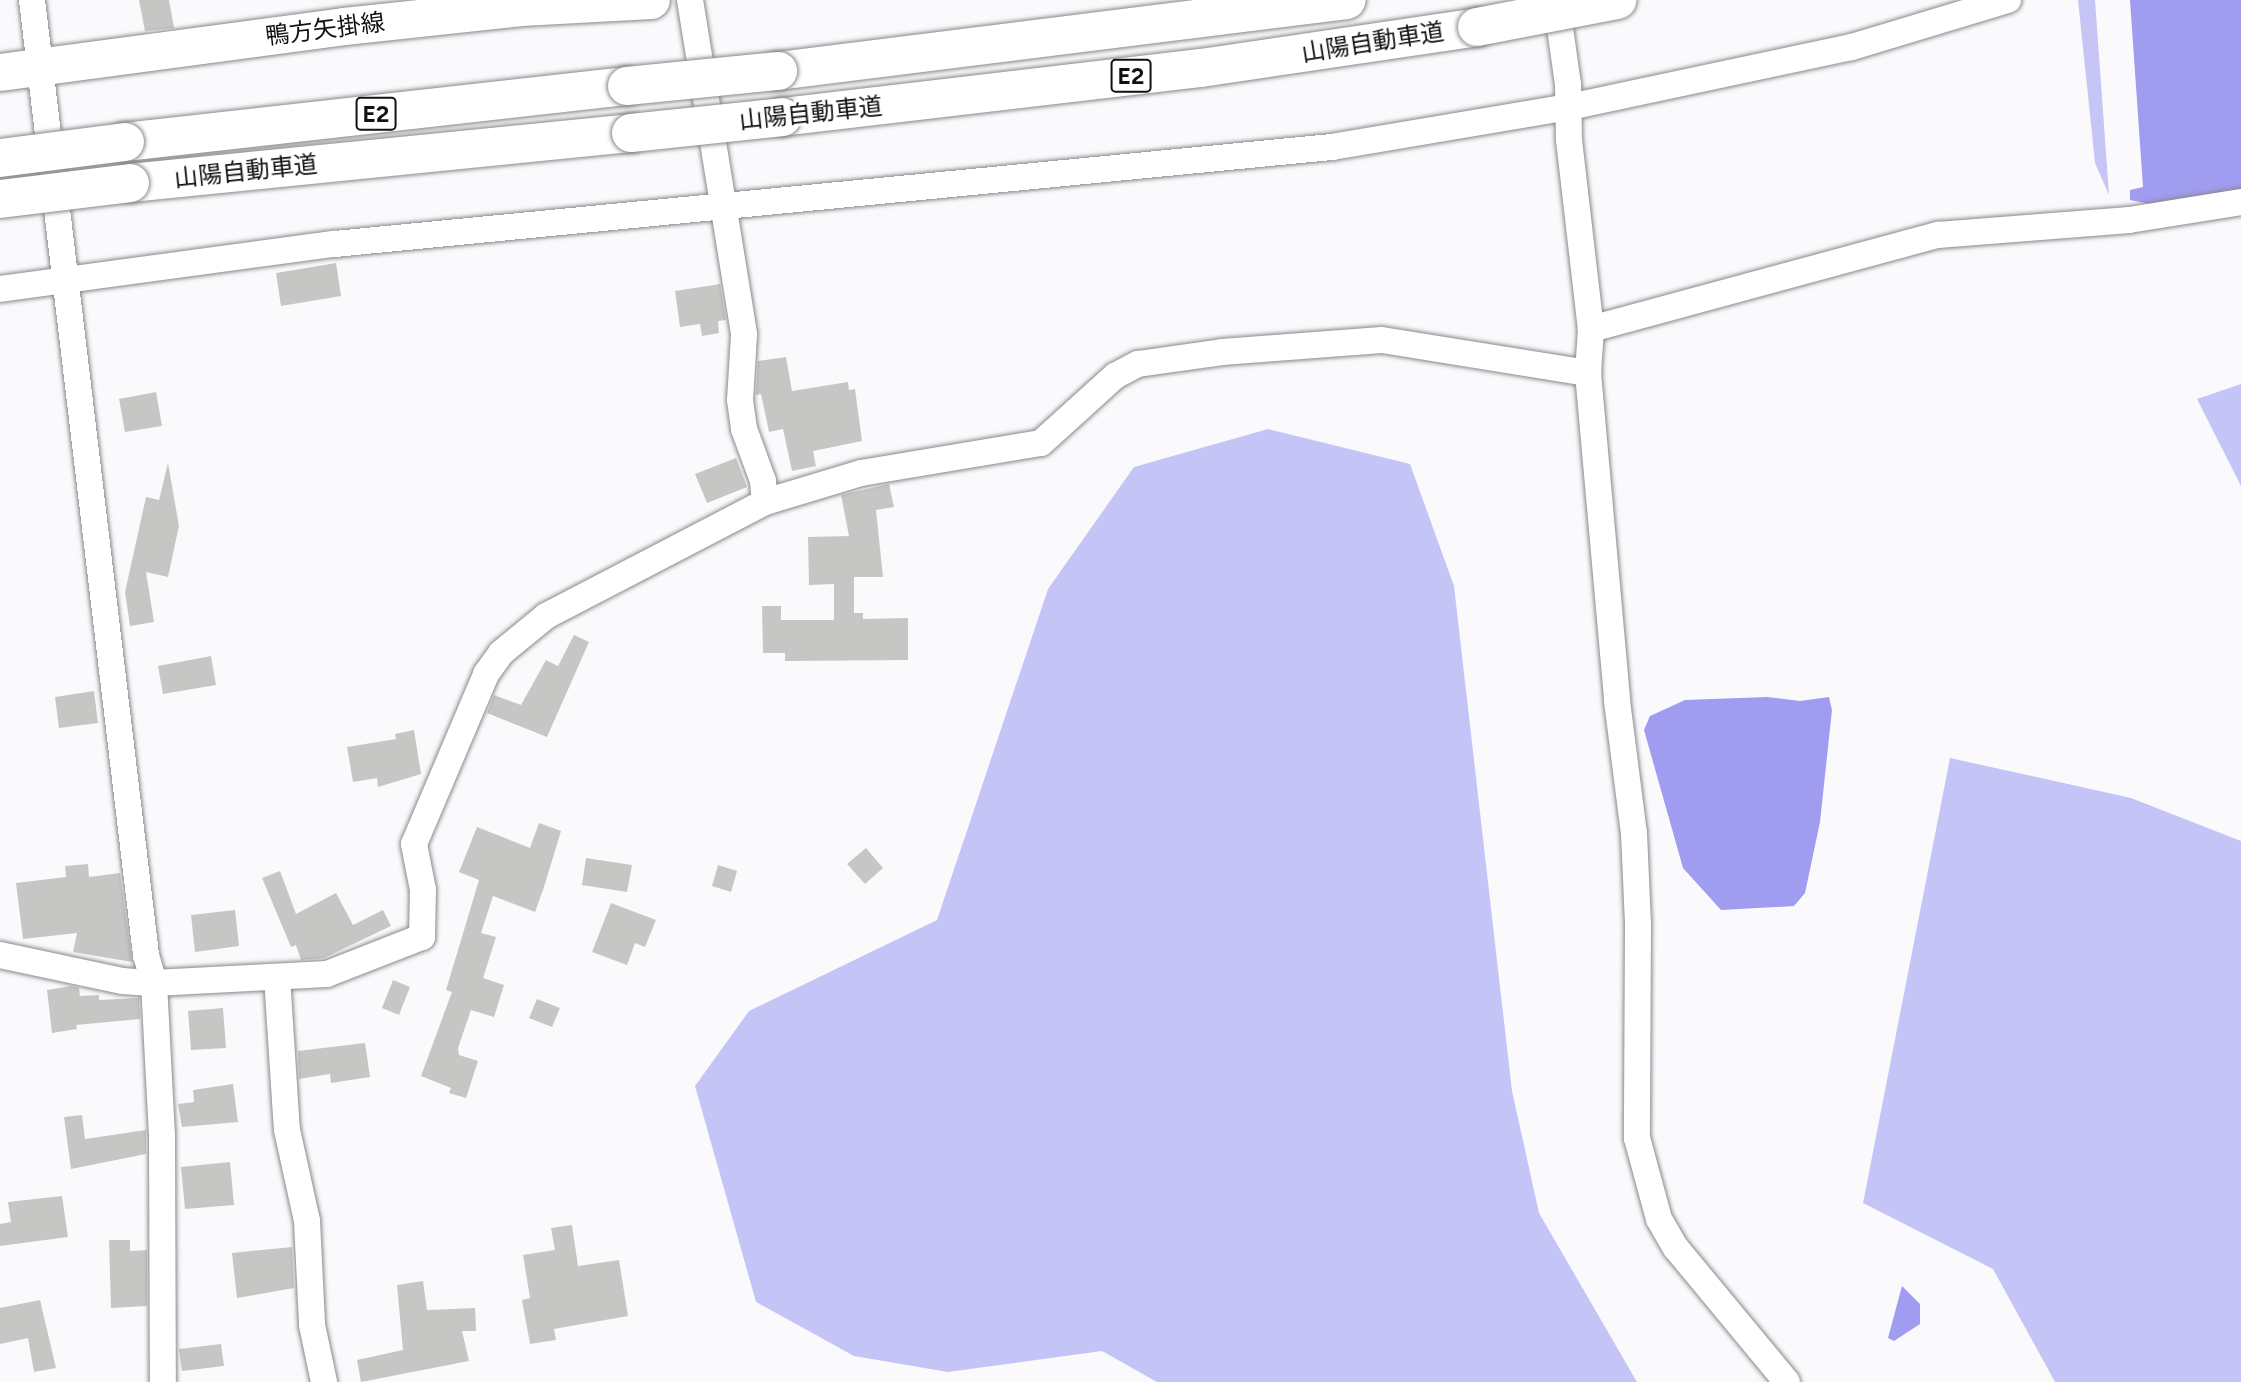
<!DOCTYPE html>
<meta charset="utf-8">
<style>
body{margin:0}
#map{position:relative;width:2241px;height:1382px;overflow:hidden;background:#fafafd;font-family:Figtree,"Noto Sans JP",sans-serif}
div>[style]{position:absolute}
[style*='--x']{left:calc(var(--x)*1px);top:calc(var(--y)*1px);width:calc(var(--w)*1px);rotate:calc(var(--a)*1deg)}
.green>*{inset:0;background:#c6c5f6}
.forest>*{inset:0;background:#c5c4f7}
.water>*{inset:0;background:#a09cef}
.building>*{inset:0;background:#c6c7c4}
.roads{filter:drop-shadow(0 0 2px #89898c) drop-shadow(0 0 2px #89898c)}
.minor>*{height:26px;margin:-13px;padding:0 13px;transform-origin:13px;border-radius:13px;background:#fff}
.secondary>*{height:37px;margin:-18.5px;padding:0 18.5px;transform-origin:18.5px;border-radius:18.5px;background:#fff}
.motorway>*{height:38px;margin:-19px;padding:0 19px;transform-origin:19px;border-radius:19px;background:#fff}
.bridges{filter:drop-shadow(0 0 2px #89898c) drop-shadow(0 0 2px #89898c)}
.motorway-bridge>*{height:38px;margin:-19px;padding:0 19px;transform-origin:19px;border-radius:19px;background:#fff}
span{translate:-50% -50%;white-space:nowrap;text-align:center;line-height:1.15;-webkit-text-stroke:6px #fff;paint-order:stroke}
.shield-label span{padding:2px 5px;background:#fff;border:2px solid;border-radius:5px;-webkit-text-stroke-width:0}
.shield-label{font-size:23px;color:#111112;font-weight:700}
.street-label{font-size:24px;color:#111112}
</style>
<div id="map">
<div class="green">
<div style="clip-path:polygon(2078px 0,2095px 0,2109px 195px,2095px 163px)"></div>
</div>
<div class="forest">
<div style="clip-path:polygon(2241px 384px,2241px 486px,2197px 399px)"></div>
<div style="clip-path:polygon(1268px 429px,1410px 464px,1454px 586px,1512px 1091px,1539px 1213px,1637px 1382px,1157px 1382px,1102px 1351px,948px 1372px,854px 1356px,756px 1302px,695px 1086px,749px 1011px,937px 920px,1048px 589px,1134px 467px)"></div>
<div style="clip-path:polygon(1950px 758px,2131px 798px,2241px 841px,2241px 1382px,2055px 1382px,1993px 1269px,1863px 1203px)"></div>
</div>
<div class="water">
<div style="clip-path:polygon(2130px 0,2241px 0,2241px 192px,2160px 206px,2130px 200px,2130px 190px,2143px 187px)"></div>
<div style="clip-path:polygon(1767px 697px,1800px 701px,1829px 697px,1832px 710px,1820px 822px,1805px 893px,1794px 906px,1721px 910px,1683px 868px,1644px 730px,1650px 716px,1685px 700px)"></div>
<div style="clip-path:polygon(1902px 1286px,1920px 1304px,1920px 1324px,1894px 1341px,1888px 1338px)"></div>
</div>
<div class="building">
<div style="clip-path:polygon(139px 0,169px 0,174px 28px,145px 31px)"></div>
<div style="clip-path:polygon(336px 263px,341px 296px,281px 306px,276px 273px)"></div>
<div style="clip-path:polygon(720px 284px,726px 320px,718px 321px,719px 333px,702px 336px,700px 324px,680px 327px,675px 291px)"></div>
<div style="clip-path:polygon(786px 357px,792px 391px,848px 382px,849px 390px,855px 389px,862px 441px,813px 451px,816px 466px,792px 471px,783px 429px,769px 432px,761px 394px,756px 395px,758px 361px)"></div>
<div style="clip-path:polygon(156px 392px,162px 426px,125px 432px,119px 399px)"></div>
<div style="clip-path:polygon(736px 458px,747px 487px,707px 503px,695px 474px)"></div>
<div style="clip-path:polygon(168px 463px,179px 526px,168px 577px,146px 572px,154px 622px,130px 626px,125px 592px,146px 497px,159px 500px)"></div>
<div style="clip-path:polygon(889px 484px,894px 507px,876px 510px,883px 577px,854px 577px,854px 613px,863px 613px,863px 619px,908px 618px,908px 660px,785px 661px,785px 653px,763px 653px,762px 606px,781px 606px,781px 620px,834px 620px,834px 584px,809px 585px,808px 537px,849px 536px,841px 495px)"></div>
<div style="clip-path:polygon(574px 635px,589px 642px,547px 737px,487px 713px,494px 695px,521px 705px,546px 660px,558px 666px)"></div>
<div style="clip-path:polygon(211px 656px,216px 685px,163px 694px,158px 666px)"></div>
<div style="clip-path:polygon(94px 691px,98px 723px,59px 728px,55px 697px)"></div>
<div style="clip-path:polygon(414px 730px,421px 774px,378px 787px,377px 778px,353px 782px,347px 747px,396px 739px,395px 734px)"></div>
<div style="clip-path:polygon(539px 823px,561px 831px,544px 887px,535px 912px,493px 896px,481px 933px,496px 937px,483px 978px,504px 985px,494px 1017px,471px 1010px,458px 1048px,459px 1055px,478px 1061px,466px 1098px,449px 1093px,451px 1088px,421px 1076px,452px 992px,446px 990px,479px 880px,459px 872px,477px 827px,530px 848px)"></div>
<div style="clip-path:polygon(866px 848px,883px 868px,865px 884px,847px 864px)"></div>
<div style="clip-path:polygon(586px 858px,632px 865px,627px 892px,582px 885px)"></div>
<div style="clip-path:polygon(88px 864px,89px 877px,120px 873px,132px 962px,73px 952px,77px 933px,23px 939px,16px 883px,66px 877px,65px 866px)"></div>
<div style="clip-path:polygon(718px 865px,737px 871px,731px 892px,712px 886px)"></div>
<div style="clip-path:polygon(280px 871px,296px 914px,336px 893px,353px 925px,383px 910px,391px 926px,324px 958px,301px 960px,296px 945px,291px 947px,262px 878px)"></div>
<div style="clip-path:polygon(611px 903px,656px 920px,645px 947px,635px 943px,627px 965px,592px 952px)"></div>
<div style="clip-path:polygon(235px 910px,239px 946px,195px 952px,191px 915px)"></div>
<div style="clip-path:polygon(393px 980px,410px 987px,399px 1015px,382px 1008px)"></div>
<div style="clip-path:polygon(71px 986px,79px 988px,80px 996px,99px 995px,99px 1000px,139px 998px,140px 1019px,76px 1025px,77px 1029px,52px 1033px,47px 990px)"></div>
<div style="clip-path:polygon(537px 999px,560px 1008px,552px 1027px,529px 1018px)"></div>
<div style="clip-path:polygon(223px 1008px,226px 1048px,191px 1050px,188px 1011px)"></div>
<div style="clip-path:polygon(365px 1043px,370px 1077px,331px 1083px,330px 1074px,299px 1079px,298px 1051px)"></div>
<div style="clip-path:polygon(233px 1084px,238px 1122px,182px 1127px,178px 1104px,194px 1102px,193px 1090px)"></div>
<div style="clip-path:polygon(82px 1115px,85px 1139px,146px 1130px,146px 1154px,71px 1169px,64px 1117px)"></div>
<div style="clip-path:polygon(230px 1162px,234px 1205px,185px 1209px,181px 1167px)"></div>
<div style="clip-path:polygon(62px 1196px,68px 1237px,0 1246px,0 1224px,11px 1222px,8px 1202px)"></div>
<div style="clip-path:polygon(572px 1225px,578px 1266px,619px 1260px,628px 1316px,554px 1329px,556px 1340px,530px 1344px,522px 1300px,530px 1298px,523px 1255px,555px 1250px,551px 1228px)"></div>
<div style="clip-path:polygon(109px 1240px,130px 1240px,130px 1251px,147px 1250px,147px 1306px,111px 1308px)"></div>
<div style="clip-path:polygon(292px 1247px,294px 1288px,237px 1298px,232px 1253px)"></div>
<div style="clip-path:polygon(423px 1281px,427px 1310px,475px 1308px,476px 1331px,462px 1331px,469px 1361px,361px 1382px,357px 1360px,403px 1350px,397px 1285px)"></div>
<div style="clip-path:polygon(40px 1300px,56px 1368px,34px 1372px,28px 1338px,0 1344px,0 1308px)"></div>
<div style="clip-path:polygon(221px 1344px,224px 1366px,182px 1371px,179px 1349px)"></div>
</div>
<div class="roads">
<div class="minor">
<div style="--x:32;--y:0;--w:962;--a:83.19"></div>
<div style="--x:146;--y:955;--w:29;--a:74"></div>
<div style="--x:154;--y:983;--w:151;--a:87"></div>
<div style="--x:162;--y:1134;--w:248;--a:89.8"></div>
<div style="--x:690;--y:0;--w:339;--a:80.8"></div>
<div style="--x:744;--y:335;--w:65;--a:93.5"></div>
<div style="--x:740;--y:400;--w:29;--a:82"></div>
<div style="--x:744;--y:429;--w:55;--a:69.9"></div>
<div style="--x:763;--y:481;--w:21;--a:85"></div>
<div style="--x:1556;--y:0;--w:85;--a:81.9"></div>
<div style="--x:1568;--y:84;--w:56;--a:89"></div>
<div style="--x:1569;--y:140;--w:190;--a:83.4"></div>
<div style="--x:1591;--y:329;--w:44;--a:93.9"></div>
<div style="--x:1588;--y:373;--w:329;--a:84.9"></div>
<div style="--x:1617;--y:701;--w:133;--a:82.7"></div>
<div style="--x:1634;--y:833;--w:90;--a:87.5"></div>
<div style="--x:1638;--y:923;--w:215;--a:90.3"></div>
<div style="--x:1637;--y:1138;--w:84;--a:74.8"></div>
<div style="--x:1659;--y:1219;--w:34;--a:60"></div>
<div style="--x:1676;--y:1248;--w:174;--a:50.4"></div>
<div style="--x:0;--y:289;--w:338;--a:-7.7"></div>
<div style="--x:335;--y:244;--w:1002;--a:-5.56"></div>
<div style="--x:1332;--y:147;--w:240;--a:-9.6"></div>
<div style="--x:1569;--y:107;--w:289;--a:-12"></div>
<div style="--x:1852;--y:47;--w:163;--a:-16.8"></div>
<div style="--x:1591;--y:329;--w:360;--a:-15.2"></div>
<div style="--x:1938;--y:235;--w:192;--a:-4.5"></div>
<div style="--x:2129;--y:220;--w:113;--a:-9.1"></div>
<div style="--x:0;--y:955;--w:125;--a:12"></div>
<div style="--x:122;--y:981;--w:32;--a:4"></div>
<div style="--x:154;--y:983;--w:173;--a:-3"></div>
<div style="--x:327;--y:974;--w:102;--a:-21.3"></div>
<div style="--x:422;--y:937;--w:47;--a:-88.8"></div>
<div style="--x:423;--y:890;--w:47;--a:-101.1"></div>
<div style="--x:414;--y:844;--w:185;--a:-67"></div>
<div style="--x:486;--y:674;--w:26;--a:-54"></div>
<div style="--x:501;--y:653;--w:58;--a:-39.4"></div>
<div style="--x:546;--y:616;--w:247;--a:-27.5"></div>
<div style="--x:765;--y:502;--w:100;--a:-16.8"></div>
<div style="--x:861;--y:473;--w:182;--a:-9.5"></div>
<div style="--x:1041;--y:443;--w:100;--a:-42.2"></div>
<div style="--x:1115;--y:376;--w:26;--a:-28"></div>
<div style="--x:1138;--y:364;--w:85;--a:-8.1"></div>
<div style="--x:1222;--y:352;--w:160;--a:-4.3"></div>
<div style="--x:1382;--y:340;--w:209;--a:9.1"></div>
<div style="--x:277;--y:977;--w:153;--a:86.3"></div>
<div style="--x:287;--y:1130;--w:93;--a:77.6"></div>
<div style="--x:307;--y:1221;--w:104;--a:87.2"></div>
<div style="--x:312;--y:1325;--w:58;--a:78.1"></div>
</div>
<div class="secondary">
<div style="--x:0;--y:72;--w:347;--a:-7.6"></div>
<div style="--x:344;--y:26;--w:178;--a:-6.1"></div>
<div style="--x:521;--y:7;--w:130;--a:-3.1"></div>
</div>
<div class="motorway">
<div style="--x:778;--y:71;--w:573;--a:-7.11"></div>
<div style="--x:782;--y:117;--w:422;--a:-6.7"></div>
<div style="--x:1201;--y:68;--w:279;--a:-8.4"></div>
<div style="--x:125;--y:142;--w:505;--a:-6.37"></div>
<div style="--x:130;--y:183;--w:503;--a:-5.7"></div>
</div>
</div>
<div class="bridges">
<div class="motorway-bridge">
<div style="--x:1477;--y:27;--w:143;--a:-10.9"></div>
<div style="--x:627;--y:86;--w:152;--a:-5.7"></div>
<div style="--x:631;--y:133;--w:152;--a:-6"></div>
<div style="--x:0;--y:158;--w:126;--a:-7.3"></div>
<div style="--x:0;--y:199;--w:131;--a:-7"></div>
</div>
</div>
<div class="shield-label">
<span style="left:1131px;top:76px">E2</span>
<span style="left:376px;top:114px">E2</span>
</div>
<div class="street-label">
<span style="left:325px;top:29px;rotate:-7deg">鴨方矢掛線</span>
<span style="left:1373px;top:42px;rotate:-9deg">山陽自動車道</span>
<span style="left:811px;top:113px;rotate:-6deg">山陽自動車道</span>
<span style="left:246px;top:171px;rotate:-6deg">山陽自動車道</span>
</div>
</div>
